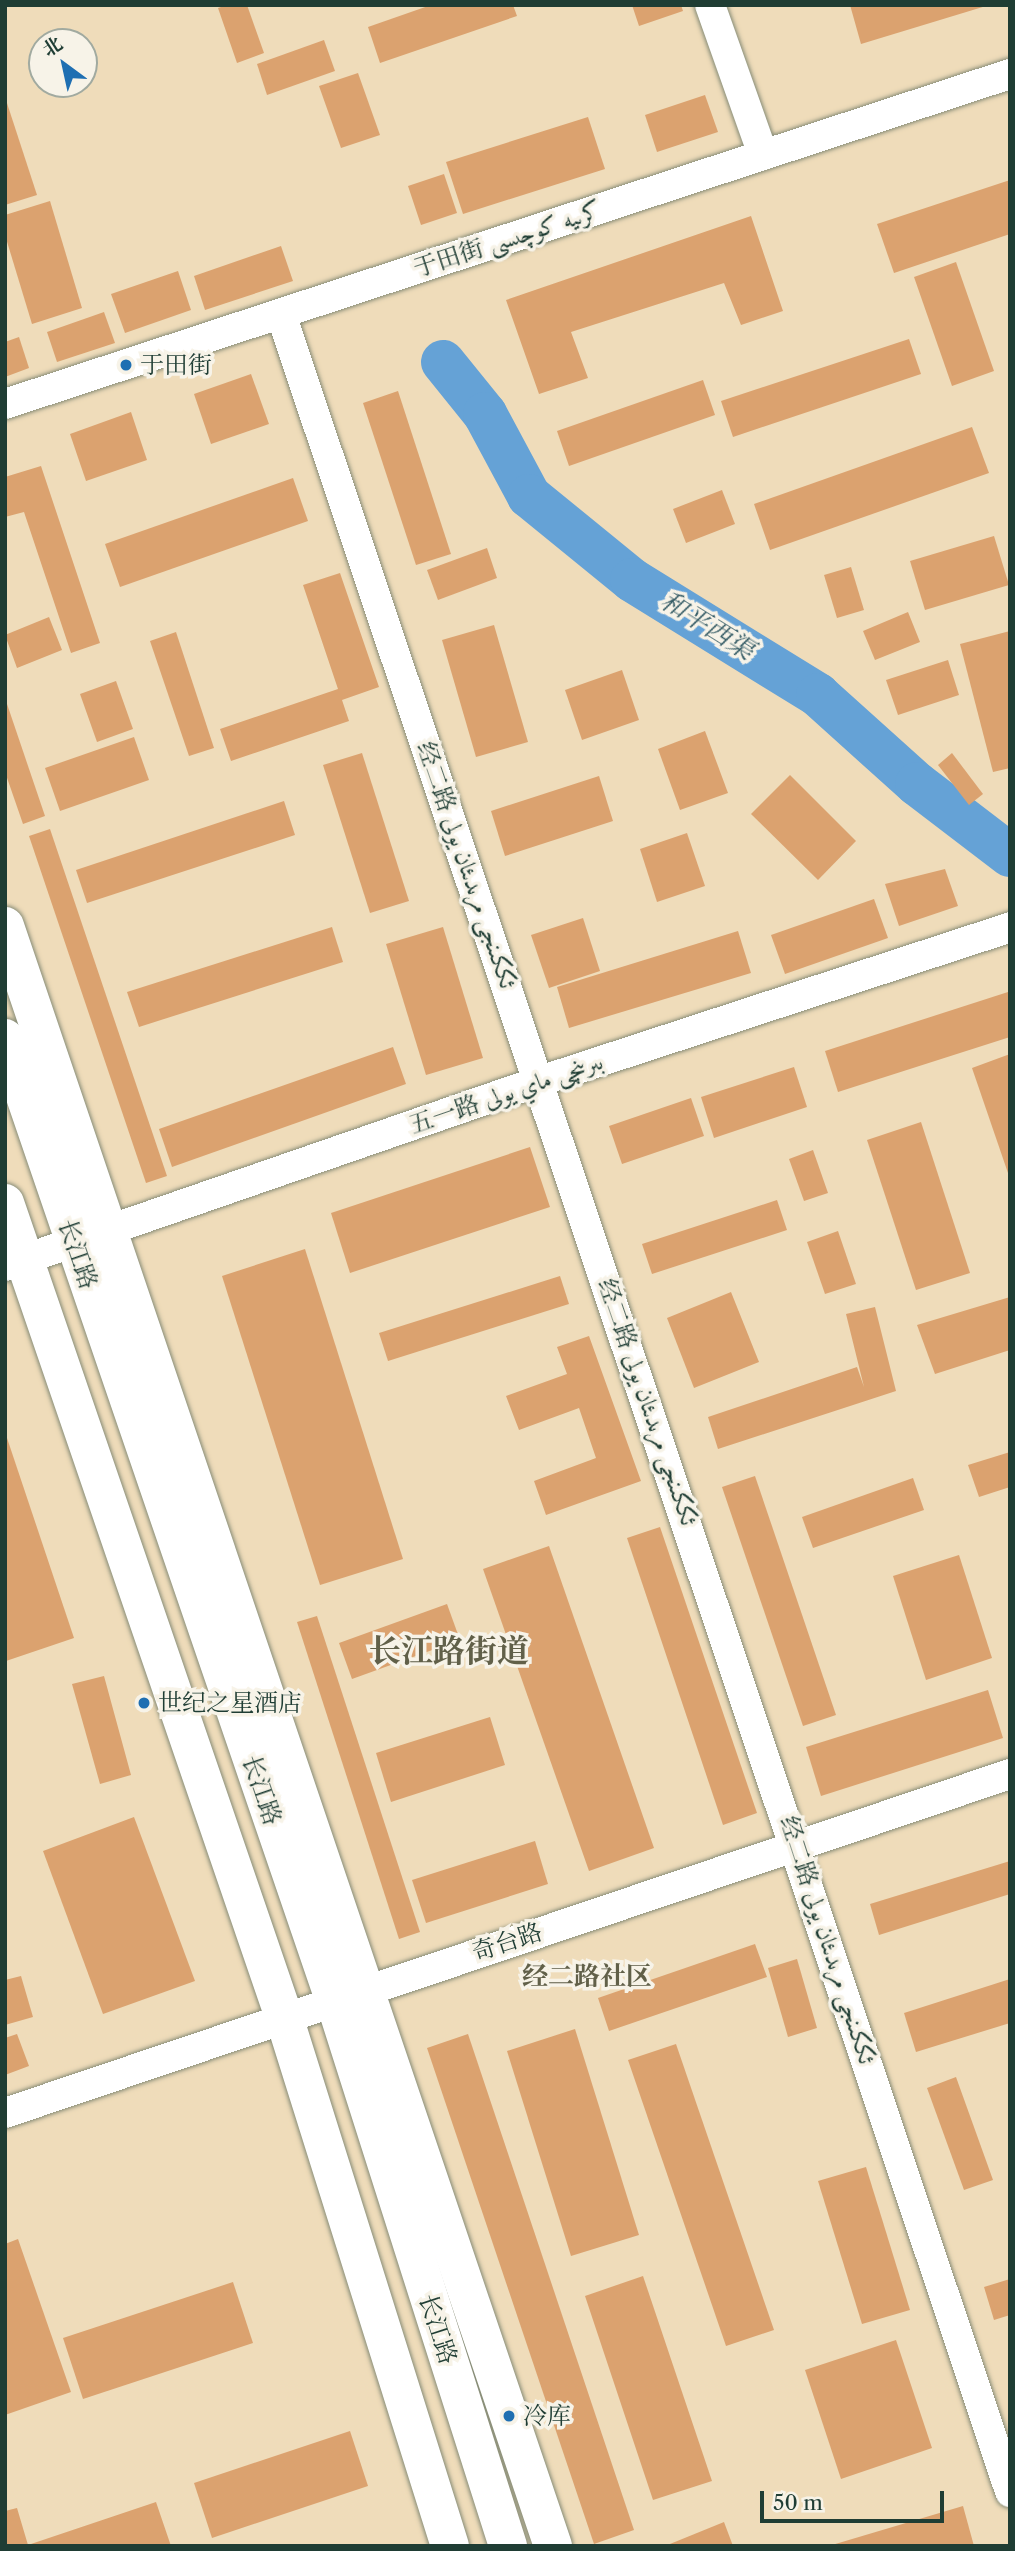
<!DOCTYPE html>
<meta charset="utf-8">
<style>
body{margin:0}
#map{position:relative;width:1015px;height:2551px;overflow:hidden;background:#efdcba;font-family:"Libre Caslon Text",Amiri,"Noto Serif SC",serif}
div>[style]{position:absolute}
[style*='--x']{left:calc(var(--x)*1px);top:calc(var(--y)*1px);width:calc(var(--w)*1px);rotate:calc(var(--a)*1deg)}
.river>*{height:44px;margin:-22px;padding:0 22px;transform-origin:22px;border-radius:22px;background:#65a2d6}
.building>*{inset:0;background:#dba26f}
.roads{filter:drop-shadow(0 0 2px #878c77) drop-shadow(0 0 2px #878c77)}
.minor>*{height:30px;margin:-15px;padding:0 15px;transform-origin:15px;border-radius:15px;background:#fff}
.major>*{height:38px;margin:-19px;padding:0 19px;transform-origin:19px;border-radius:19px;background:#fff}
.dots>*{width:19px;height:19px;translate:-50% -50%;box-sizing:border-box;border:4px solid #f7f3e8;border-radius:50%}
span{translate:-50% -50%;white-space:nowrap;text-align:center;line-height:1.15;-webkit-text-stroke:7px #f7f3e8;paint-order:stroke}
.street-label{font-size:24px;color:#1f3d34}
.poi-label{font-size:24px;color:#1f3d34}
.left{translate:0 -50%;text-align:left}
.water-label{font-size:26px;color:#345b65;font-style:italic}
.neighbourhood-label{font-size:26px;color:#616049;font-weight:700}
.district-label{font-size:32px;color:#616049;font-weight:700}
.frame{position:absolute;inset:0;border:7px solid #1f3d34;pointer-events:none}
.north{position:absolute;left:28px;top:28px;width:70px;height:70px;box-sizing:border-box;background:#f7f3e8;border:2px solid #a1aaa0;border-radius:50%;rotate:327deg;font-size:19px;font-weight:700;line-height:28px;text-align:center;color:#1f3d34}
.north::after{content:'';display:block;margin:auto;width:24px;height:32px;background:#1f6fb2;clip-path:polygon(50% 0,100% 100%,50% 72%,0 100%)}
.scale{position:absolute;left:760px;top:2491px;width:184px;height:32px;box-sizing:border-box;border:4px solid #1f3d34;border-top:0;padding-left:9px;font-size:21px;line-height:24px;white-space:nowrap;color:#1f3d34;-webkit-text-stroke:5px #f7f3e8;paint-order:stroke}
</style>
<div id="map">
<div class="river">
<div style="--x:443;--y:362;--w:67;--a:51.1"></div>
<div style="--x:485;--y:414;--w:93;--a:61.8"></div>
<div style="--x:529;--y:496;--w:133;--a:39.2"></div>
<div style="--x:632;--y:580;--w:219;--a:31.7"></div>
<div style="--x:818;--y:695;--w:133;--a:42"></div>
<div style="--x:917;--y:784;--w:117;--a:37.4"></div>
</div>
<div class="building">
<div style="clip-path:polygon(227px 5px,247px 5px,264px 53px,237px 63px,218px 8px)"></div>
<div style="clip-path:polygon(431px 5px,513px 5px,517px 16px,380px 63px,368px 27px)"></div>
<div style="clip-path:polygon(632px 5px,681px 5px,683px 11px,639px 26px)"></div>
<div style="clip-path:polygon(850px 5px,986px 5px,986px 6px,861px 44px)"></div>
<div style="clip-path:polygon(324px 40px,335px 71px,267px 95px,257px 64px)"></div>
<div style="clip-path:polygon(358px 73px,380px 135px,341px 148px,319px 86px)"></div>
<div style="clip-path:polygon(705px 95px,718px 132px,657px 152px,645px 115px)"></div>
<div style="clip-path:polygon(5px 97px,37px 195px,5px 205px)"></div>
<div style="clip-path:polygon(588px 117px,605px 169px,463px 214px,446px 162px)"></div>
<div style="clip-path:polygon(444px 174px,457px 213px,421px 225px,408px 186px)"></div>
<div style="clip-path:polygon(1010px 180px,1010px 234px,894px 273px,877px 224px)"></div>
<div style="clip-path:polygon(50px 201px,82px 308px,32px 324px,5px 235px,5px 215px)"></div>
<div style="clip-path:polygon(751px 216px,783px 311px,741px 325px,724px 283px,571px 332px,588px 378px,539px 394px,506px 300px)"></div>
<div style="clip-path:polygon(281px 246px,293px 281px,205px 310px,194px 276px)"></div>
<div style="clip-path:polygon(956px 262px,994px 371px,952px 386px,914px 277px)"></div>
<div style="clip-path:polygon(178px 271px,191px 310px,125px 333px,111px 294px)"></div>
<div style="clip-path:polygon(104px 312px,115px 343px,57px 362px,47px 332px)"></div>
<div style="clip-path:polygon(19px 337px,29px 368px,5px 377px,5px 342px)"></div>
<div style="clip-path:polygon(909px 339px,921px 374px,733px 437px,721px 401px)"></div>
<div style="clip-path:polygon(251px 374px,269px 424px,211px 444px,194px 394px)"></div>
<div style="clip-path:polygon(703px 380px,715px 415px,569px 466px,557px 431px)"></div>
<div style="clip-path:polygon(398px 391px,451px 554px,416px 565px,363px 403px)"></div>
<div style="clip-path:polygon(131px 412px,147px 460px,86px 481px,70px 434px)"></div>
<div style="clip-path:polygon(972px 427px,989px 473px,770px 550px,754px 504px)"></div>
<div style="clip-path:polygon(41px 466px,100px 643px,71px 653px,24px 512px,5px 517px,5px 477px)"></div>
<div style="clip-path:polygon(293px 478px,308px 521px,120px 587px,105px 544px)"></div>
<div style="clip-path:polygon(722px 490px,735px 524px,686px 543px,673px 509px)"></div>
<div style="clip-path:polygon(994px 536px,1009px 585px,925px 610px,910px 561px)"></div>
<div style="clip-path:polygon(487px 548px,497px 578px,438px 600px,427px 570px)"></div>
<div style="clip-path:polygon(851px 567px,864px 610px,837px 618px,824px 575px)"></div>
<div style="clip-path:polygon(340px 573px,379px 687px,342px 700px,349px 721px,231px 761px,220px 729px,338px 689px,303px 585px)"></div>
<div style="clip-path:polygon(908px 612px,920px 642px,875px 660px,863px 631px)"></div>
<div style="clip-path:polygon(49px 617px,62px 650px,17px 668px,5px 635px)"></div>
<div style="clip-path:polygon(494px 625px,528px 742px,476px 757px,442px 640px)"></div>
<div style="clip-path:polygon(1010px 631px,1010px 768px,993px 772px,960px 644px)"></div>
<div style="clip-path:polygon(176px 632px,214px 748px,189px 756px,150px 641px)"></div>
<div style="clip-path:polygon(948px 660px,959px 695px,898px 715px,886px 680px)"></div>
<div style="clip-path:polygon(622px 670px,639px 720px,582px 740px,565px 690px)"></div>
<div style="clip-path:polygon(116px 681px,133px 729px,97px 742px,80px 694px)"></div>
<div style="clip-path:polygon(6px 701px,45px 816px,23px 824px,5px 772px)"></div>
<div style="clip-path:polygon(705px 731px,728px 793px,680px 810px,658px 749px)"></div>
<div style="clip-path:polygon(134px 737px,149px 780px,60px 811px,45px 768px)"></div>
<div style="clip-path:polygon(362px 753px,409px 901px,370px 913px,323px 765px)"></div>
<div style="clip-path:polygon(952px 753px,983px 794px,969px 805px,938px 765px)"></div>
<div style="clip-path:polygon(790px 775px,856px 841px,818px 880px,751px 814px)"></div>
<div style="clip-path:polygon(599px 776px,613px 821px,505px 856px,491px 811px)"></div>
<div style="clip-path:polygon(284px 801px,295px 835px,87px 903px,76px 870px)"></div>
<div style="clip-path:polygon(50px 829px,167px 1176px,146px 1183px,29px 836px)"></div>
<div style="clip-path:polygon(687px 833px,705px 886px,657px 902px,640px 849px)"></div>
<div style="clip-path:polygon(945px 869px,958px 906px,899px 926px,885px 884px)"></div>
<div style="clip-path:polygon(874px 899px,888px 938px,785px 974px,771px 935px)"></div>
<div style="clip-path:polygon(583px 918px,600px 971px,549px 988px,531px 935px)"></div>
<div style="clip-path:polygon(332px 927px,343px 962px,139px 1027px,127px 992px)"></div>
<div style="clip-path:polygon(443px 927px,483px 1058px,426px 1075px,386px 944px)"></div>
<div style="clip-path:polygon(738px 931px,751px 973px,569px 1028px,557px 987px)"></div>
<div style="clip-path:polygon(1008px 992px,1010px 1037px,838px 1092px,825px 1051px)"></div>
<div style="clip-path:polygon(393px 1047px,406px 1084px,172px 1167px,159px 1129px)"></div>
<div style="clip-path:polygon(1010px 1054px,1010px 1176px,1009px 1176px,972px 1068px)"></div>
<div style="clip-path:polygon(794px 1067px,807px 1107px,714px 1138px,701px 1097px)"></div>
<div style="clip-path:polygon(691px 1098px,704px 1136px,622px 1164px,609px 1126px)"></div>
<div style="clip-path:polygon(921px 1122px,970px 1273px,916px 1290px,867px 1140px)"></div>
<div style="clip-path:polygon(530px 1147px,550px 1207px,350px 1273px,331px 1213px)"></div>
<div style="clip-path:polygon(813px 1150px,828px 1193px,804px 1201px,789px 1159px)"></div>
<div style="clip-path:polygon(777px 1200px,787px 1230px,652px 1274px,642px 1244px)"></div>
<div style="clip-path:polygon(838px 1231px,856px 1284px,825px 1294px,807px 1242px)"></div>
<div style="clip-path:polygon(305px 1249px,403px 1559px,320px 1585px,222px 1276px)"></div>
<div style="clip-path:polygon(560px 1276px,569px 1304px,388px 1361px,379px 1333px)"></div>
<div style="clip-path:polygon(731px 1292px,759px 1362px,694px 1388px,667px 1318px)"></div>
<div style="clip-path:polygon(1010px 1297px,1010px 1350px,935px 1374px,917px 1325px)"></div>
<div style="clip-path:polygon(875px 1307px,896px 1391px,718px 1449px,708px 1417px,857px 1367px,864px 1387px,846px 1314px)"></div>
<div style="clip-path:polygon(589px 1336px,641px 1481px,546px 1515px,534px 1481px,596px 1458px,579px 1408px,519px 1430px,506px 1396px,567px 1374px,557px 1347px)"></div>
<div style="clip-path:polygon(6px 1435px,74px 1638px,6px 1661px,5px 1658px)"></div>
<div style="clip-path:polygon(1010px 1452px,1010px 1487px,979px 1497px,968px 1465px)"></div>
<div style="clip-path:polygon(755px 1476px,836px 1715px,803px 1726px,722px 1487px)"></div>
<div style="clip-path:polygon(913px 1478px,924px 1510px,813px 1548px,802px 1517px)"></div>
<div style="clip-path:polygon(660px 1527px,757px 1813px,723px 1825px,627px 1538px)"></div>
<div style="clip-path:polygon(549px 1546px,654px 1848px,589px 1871px,483px 1569px)"></div>
<div style="clip-path:polygon(959px 1555px,992px 1658px,926px 1680px,893px 1576px)"></div>
<div style="clip-path:polygon(447px 1604px,460px 1640px,352px 1679px,339px 1643px)"></div>
<div style="clip-path:polygon(317px 1616px,420px 1932px,399px 1939px,297px 1622px)"></div>
<div style="clip-path:polygon(104px 1676px,131px 1775px,100px 1784px,72px 1684px)"></div>
<div style="clip-path:polygon(988px 1690px,1003px 1738px,821px 1796px,806px 1747px)"></div>
<div style="clip-path:polygon(490px 1717px,505px 1765px,391px 1802px,376px 1753px)"></div>
<div style="clip-path:polygon(134px 1817px,195px 1981px,103px 2014px,43px 1851px)"></div>
<div style="clip-path:polygon(535px 1841px,548px 1884px,426px 1923px,412px 1880px)"></div>
<div style="clip-path:polygon(1010px 1861px,1010px 1894px,879px 1935px,870px 1904px)"></div>
<div style="clip-path:polygon(755px 1944px,767px 1977px,609px 2031px,598px 1998px)"></div>
<div style="clip-path:polygon(797px 1959px,817px 2028px,788px 2037px,768px 1968px)"></div>
<div style="clip-path:polygon(21px 1976px,33px 2017px,5px 2025px,5px 1980px)"></div>
<div style="clip-path:polygon(1010px 1979px,1010px 2023px,916px 2052px,904px 2013px)"></div>
<div style="clip-path:polygon(575px 2029px,639px 2235px,571px 2256px,507px 2051px)"></div>
<div style="clip-path:polygon(17px 2034px,29px 2066px,5px 2075px,5px 2038px)"></div>
<div style="clip-path:polygon(468px 2034px,634px 2530px,594px 2544px,427px 2048px)"></div>
<div style="clip-path:polygon(676px 2044px,774px 2330px,726px 2346px,628px 2060px)"></div>
<div style="clip-path:polygon(956px 2077px,993px 2180px,964px 2190px,927px 2088px)"></div>
<div style="clip-path:polygon(866px 2167px,910px 2310px,862px 2324px,818px 2181px)"></div>
<div style="clip-path:polygon(18px 2239px,71px 2392px,5px 2415px,5px 2244px)"></div>
<div style="clip-path:polygon(643px 2276px,712px 2481px,653px 2500px,585px 2296px)"></div>
<div style="clip-path:polygon(1010px 2279px,1010px 2315px,994px 2320px,984px 2287px)"></div>
<div style="clip-path:polygon(233px 2282px,253px 2343px,83px 2399px,63px 2338px)"></div>
<div style="clip-path:polygon(896px 2340px,932px 2448px,841px 2479px,805px 2370px)"></div>
<div style="clip-path:polygon(350px 2431px,368px 2486px,212px 2538px,194px 2483px)"></div>
<div style="clip-path:polygon(156px 2502px,171px 2546px,5px 2546px,5px 2511px,17px 2508px,28px 2545px)"></div>
<div style="clip-path:polygon(963px 2506px,974px 2546px,832px 2546px,832px 2545px)"></div>
<div style="clip-path:polygon(724px 2522px,733px 2546px,665px 2546px)"></div>
</div>
<div class="roads">
<div class="minor">
<div style="--x:710;--y:5;--w:159;--a:70.5"></div>
<div style="--x:281;--y:314;--w:2297;--a:71.49"></div>
<div style="--x:5;--y:404;--w:1058;--a:-18.18"></div>
<div style="--x:5;--y:1266;--w:566;--a:-19.08"></div>
<div style="--x:540;--y:1081;--w:495;--a:-18.1"></div>
<div style="--x:5;--y:2113;--w:1061;--a:-18.64"></div>
</div>
<div class="major">
<div style="--x:5;--y:926;--w:1710;--a:71.31"></div>
<div style="--x:5;--y:1038;--w:1016;--a:71.1"></div>
<div style="--x:334;--y:1999;--w:574;--a:72.35"></div>
<div style="--x:5;--y:1203;--w:860;--a:71.08"></div>
<div style="--x:284;--y:2017;--w:554;--a:72.58"></div>
</div>
</div>
<div class="dots">
<div style="left:126px;top:365px;background:#1f6fb2"></div>
<div style="left:144px;top:1703px;background:#1f6fb2"></div>
<div style="left:509px;top:2416px;background:#1f6fb2"></div>
</div>
<div class="street-label">
<span style="left:507px;top:239px;rotate:-18deg">于田街 كرىيە كوچىسى</span>
<span style="left:467px;top:865px;rotate:71deg">经二路 ئككىنجى مرىدىئان يولى</span>
<span style="left:506px;top:1093px;rotate:-19deg">五一路 بىرىنچى ماي يولى</span>
<span style="left:78px;top:1254px;rotate:71deg">长江路</span>
<span style="left:648px;top:1402px;rotate:71deg">经二路 ئككىنجى مرىدىئان يولى</span>
<span style="left:262px;top:1790px;rotate:71deg">长江路</span>
<span style="left:828px;top:1940px;rotate:72deg">经二路 ئككىنجى مرىدىئان يولى</span>
<span style="left:507px;top:1942px;rotate:-18deg">奇台路</span>
<span style="left:438px;top:2329px;rotate:72deg">长江路</span>
</div>
<div class="poi-label">
<span class="left" style="left:140px;top:365px">于田街</span>
<span class="left" style="left:158px;top:1703px">世纪之星酒店</span>
<span class="left" style="left:523px;top:2416px">冷库</span>
</div>
<div class="water-label">
<span style="left:707px;top:626px;rotate:32deg">和平西渠</span>
</div>
<div class="neighbourhood-label">
<span style="left:587px;top:1977px">经二路社区</span>
</div>
<div class="district-label">
<span style="left:449px;top:1651px">长江路街道</span>
</div>
<div class="frame"></div>
<div class="north">北</div>
<div class="scale">50 m</div>
</div>
